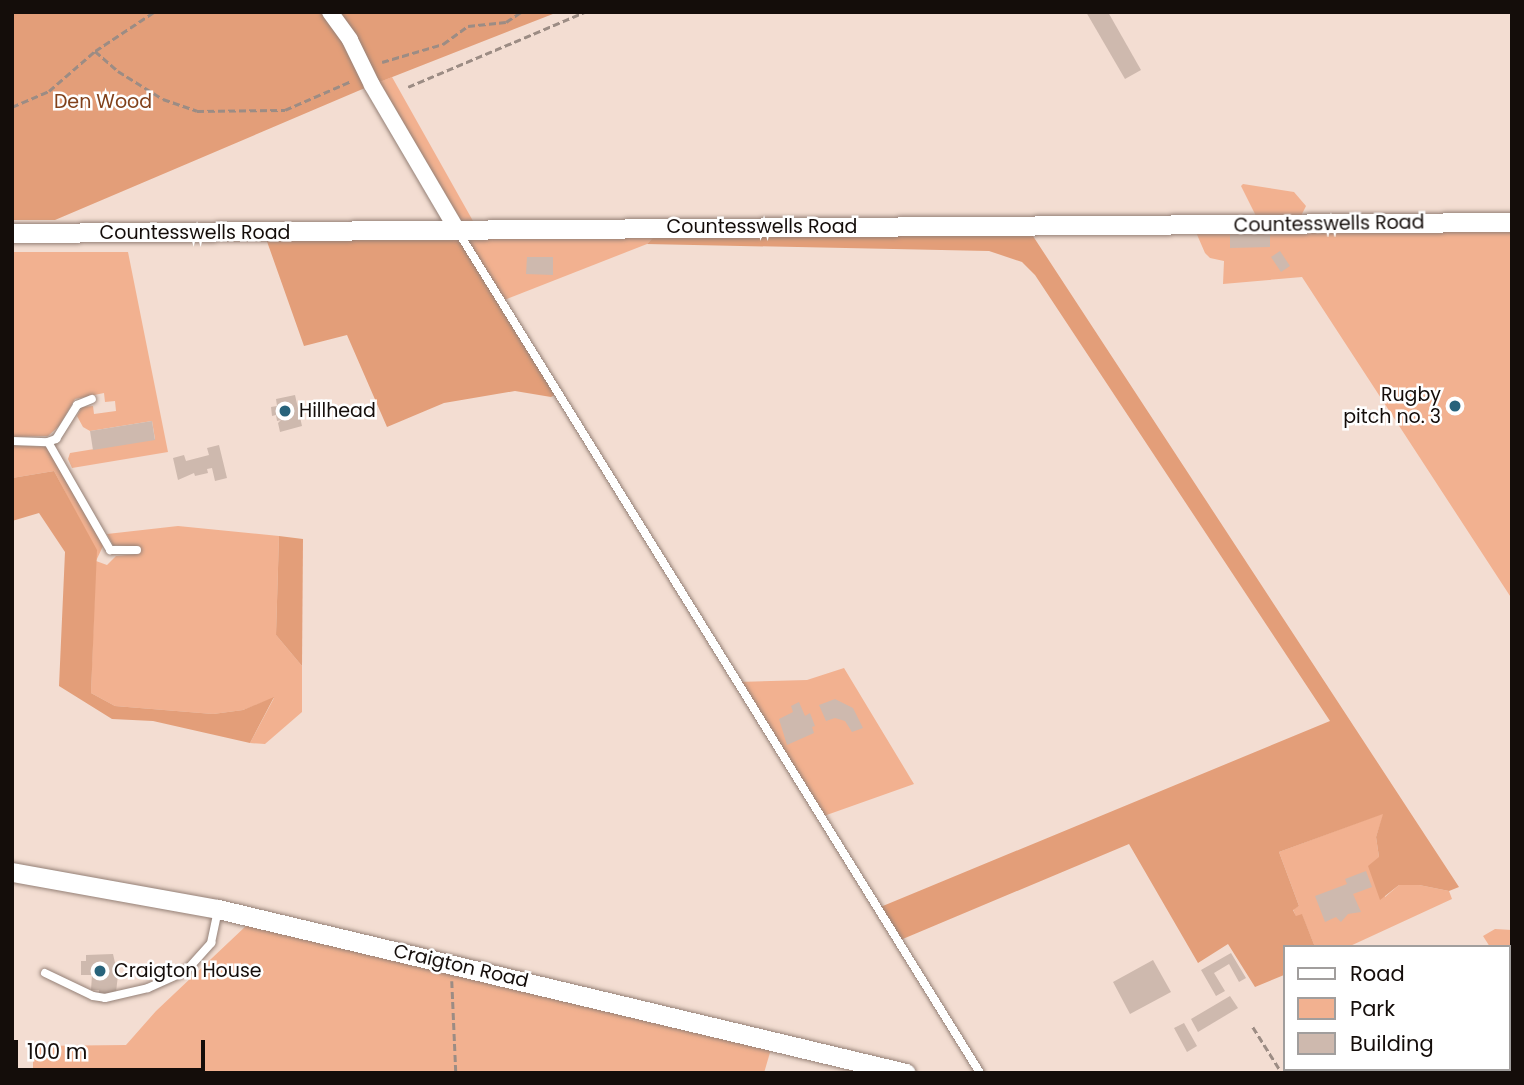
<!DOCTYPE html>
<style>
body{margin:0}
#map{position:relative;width:1524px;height:1085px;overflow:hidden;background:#f3ddd2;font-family:Poppins,sans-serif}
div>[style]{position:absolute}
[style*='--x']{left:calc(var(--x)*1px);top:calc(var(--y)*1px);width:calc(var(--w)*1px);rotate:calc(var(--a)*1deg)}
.green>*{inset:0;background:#f2b190}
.forest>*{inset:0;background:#e39e79}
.building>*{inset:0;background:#ceb9ae}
.path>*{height:2.5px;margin-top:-1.25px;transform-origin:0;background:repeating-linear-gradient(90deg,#9c8c84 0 7px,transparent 0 10.5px)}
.roads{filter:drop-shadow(0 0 2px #948076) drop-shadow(0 0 2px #948076)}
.service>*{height:8px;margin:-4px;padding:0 4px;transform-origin:4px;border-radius:4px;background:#fff}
.minor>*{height:16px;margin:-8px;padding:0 8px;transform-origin:8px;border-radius:8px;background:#fff}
.tertiary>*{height:19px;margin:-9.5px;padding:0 9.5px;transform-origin:9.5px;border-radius:9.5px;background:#fff}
.dots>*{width:19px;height:19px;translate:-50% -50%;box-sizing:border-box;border:4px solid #fff;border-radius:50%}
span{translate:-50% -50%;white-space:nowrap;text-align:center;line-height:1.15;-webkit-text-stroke:5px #fff;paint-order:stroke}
.park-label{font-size:19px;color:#81411b}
.street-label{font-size:19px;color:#140d0a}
.poi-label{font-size:19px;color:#140d0a}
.right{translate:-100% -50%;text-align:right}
.left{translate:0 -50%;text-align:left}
.frame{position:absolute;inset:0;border:14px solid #140d0a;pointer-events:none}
.legend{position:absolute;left:1283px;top:945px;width:228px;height:126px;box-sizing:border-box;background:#fff;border:2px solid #a19e9d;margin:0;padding:9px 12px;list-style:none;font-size:21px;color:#140d0a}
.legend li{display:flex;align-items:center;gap:14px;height:35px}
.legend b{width:35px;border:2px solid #a19e9d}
.scale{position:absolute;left:14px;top:1040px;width:191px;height:32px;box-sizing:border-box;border:4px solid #140d0a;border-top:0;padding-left:9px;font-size:21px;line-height:24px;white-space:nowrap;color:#140d0a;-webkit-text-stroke:5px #fff;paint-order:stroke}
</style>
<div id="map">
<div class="green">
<div style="clip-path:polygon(392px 77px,473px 221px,457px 222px,372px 85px)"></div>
<div style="clip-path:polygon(1243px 184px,1294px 192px,1306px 206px,1301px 216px,1256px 216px,1241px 186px)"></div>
<div style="clip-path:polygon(662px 228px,647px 244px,499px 302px,457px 230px)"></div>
<div style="clip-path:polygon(1512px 228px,1512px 599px,1302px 277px,1223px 284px,1224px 261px,1210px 258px,1205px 253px,1195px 230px)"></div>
<div style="clip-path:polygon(12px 252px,128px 252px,168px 452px,72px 468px,68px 459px,70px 453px,155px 439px,152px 421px,90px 431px,83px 427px,77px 416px,82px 407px,93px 406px,94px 414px,116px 411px,115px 401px,105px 402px,104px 393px,75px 399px,59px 426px,48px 436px,12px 437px)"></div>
<div style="clip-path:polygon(12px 445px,46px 447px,50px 450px,103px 546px,96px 561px,107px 565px,116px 556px,139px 554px,140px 547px,113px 545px,107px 534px,178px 526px,279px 536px,276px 635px,302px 666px,302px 712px,265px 744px,250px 743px,274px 698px,243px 710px,213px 714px,115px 706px,91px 693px,96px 550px,54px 471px,12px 478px)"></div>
<div style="clip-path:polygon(844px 668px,914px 784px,821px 817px,737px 682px,807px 680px)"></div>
<div style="clip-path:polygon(1384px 813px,1376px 837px,1385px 897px,1399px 885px,1419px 885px,1449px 891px,1452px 899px,1348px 947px,1315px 947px,1302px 915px,1296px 917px,1293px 909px,1299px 906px,1279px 852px)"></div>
<div style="clip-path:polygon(247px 925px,771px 1049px,764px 1073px,33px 1073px,33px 1046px,126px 1045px,156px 1011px)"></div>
<div style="clip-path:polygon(1495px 929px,1512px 930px,1512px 980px,1508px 975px,1508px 947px,1490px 947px,1483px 936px)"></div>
</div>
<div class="forest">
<div style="clip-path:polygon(12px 12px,558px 12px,372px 85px,55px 220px,12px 220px)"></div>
<div style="clip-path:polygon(662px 228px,1031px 233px,1459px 887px,1449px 891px,1419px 885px,1399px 885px,1380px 900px,1368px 866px,1379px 857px,1376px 837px,1383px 814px,1279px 852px,1299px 906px,1293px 910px,1296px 916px,1302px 914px,1315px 947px,1284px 947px,1284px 975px,1255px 987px,1228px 944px,1198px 963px,1129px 844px,898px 941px,878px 908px,1330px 721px,1035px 275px,1022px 262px,989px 251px,647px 244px)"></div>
<div style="clip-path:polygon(457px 230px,557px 394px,551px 397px,515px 391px,444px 403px,387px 427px,347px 335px,304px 346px,264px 233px)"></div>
<div style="clip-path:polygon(54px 471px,97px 550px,91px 693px,115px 706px,213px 714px,243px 710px,274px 697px,250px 743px,153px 721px,112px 719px,59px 686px,65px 552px,39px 513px,12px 521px,12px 478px)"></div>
<div style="clip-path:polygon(279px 536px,303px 539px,302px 666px,276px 635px)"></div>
</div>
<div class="building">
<div style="clip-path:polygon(1086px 12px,1108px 12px,1141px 70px,1125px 79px)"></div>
<div style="clip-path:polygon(1230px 233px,1270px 233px,1270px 247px,1230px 248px)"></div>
<div style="clip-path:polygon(1280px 251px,1290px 266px,1281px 272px,1271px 257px)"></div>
<div style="clip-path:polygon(527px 257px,553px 257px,553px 275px,526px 274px)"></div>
<div style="clip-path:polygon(295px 395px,302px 426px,280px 432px,278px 423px,281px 420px,277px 421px,276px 415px,272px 416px,271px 407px,277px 406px,276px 399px)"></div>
<div style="clip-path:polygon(152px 421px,155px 440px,93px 450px,90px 431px)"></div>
<div style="clip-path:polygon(219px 445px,227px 478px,215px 481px,212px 468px,207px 469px,208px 473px,195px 476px,194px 473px,178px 480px,173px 458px,184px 455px,186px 461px,209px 455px,207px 448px)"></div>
<div style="clip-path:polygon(835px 699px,853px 708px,863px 728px,852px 732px,845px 721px,835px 718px,826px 721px,819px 705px)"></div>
<div style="clip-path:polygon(799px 702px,805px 716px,810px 713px,815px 726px,812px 727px,814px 733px,787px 745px,779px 719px,793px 712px,791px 706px)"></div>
<div style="clip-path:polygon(1366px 871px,1372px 887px,1353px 894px,1361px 912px,1348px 914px,1341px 922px,1336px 917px,1325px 922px,1315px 896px,1347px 884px,1345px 879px)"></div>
<div style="clip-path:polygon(1231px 953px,1246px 978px,1239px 982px,1229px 964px,1214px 973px,1225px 991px,1216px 996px,1201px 970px)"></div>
<div style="clip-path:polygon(113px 954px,116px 967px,119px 967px,116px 992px,99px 994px,99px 990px,91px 990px,92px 975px,81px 975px,81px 961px,86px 961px,86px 955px)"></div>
<div style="clip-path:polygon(1153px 960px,1171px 992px,1130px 1014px,1113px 982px)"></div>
<div style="clip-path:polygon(1230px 996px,1238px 1008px,1198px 1032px,1191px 1019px)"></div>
<div style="clip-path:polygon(1184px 1023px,1197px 1046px,1187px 1052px,1174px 1028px)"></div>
</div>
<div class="path">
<div style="--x:95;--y:51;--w:30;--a:41"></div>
<div style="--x:118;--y:71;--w:53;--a:31.9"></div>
<div style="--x:163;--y:99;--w:36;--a:19"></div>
<div style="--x:197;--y:111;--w:88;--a:-0.7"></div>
<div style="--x:285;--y:110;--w:72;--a:-23.7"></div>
<div style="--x:382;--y:62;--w:64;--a:-16.4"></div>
<div style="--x:443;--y:44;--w:31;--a:-36"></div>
<div style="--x:468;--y:26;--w:38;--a:-6"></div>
<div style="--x:506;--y:22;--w:18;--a:-34"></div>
<div style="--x:408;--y:87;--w:192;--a:-23"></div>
<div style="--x:12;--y:107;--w:40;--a:-23.4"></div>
<div style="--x:49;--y:91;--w:61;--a:-41"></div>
<div style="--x:95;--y:51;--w:71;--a:-33.5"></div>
<div style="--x:452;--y:981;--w:92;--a:87.5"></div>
<div style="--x:1253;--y:1027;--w:54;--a:57.8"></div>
</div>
<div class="roads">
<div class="service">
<div style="--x:457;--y:230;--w:992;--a:58.18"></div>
<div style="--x:12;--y:441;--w:36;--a:2"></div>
<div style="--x:48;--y:442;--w:9;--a:-21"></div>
<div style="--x:56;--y:439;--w:40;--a:-58"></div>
<div style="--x:77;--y:405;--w:16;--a:-22"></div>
<div style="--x:48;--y:442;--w:125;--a:60.1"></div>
<div style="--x:110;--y:550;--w:27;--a:0"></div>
<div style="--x:45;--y:973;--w:53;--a:25.6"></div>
<div style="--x:93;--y:996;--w:12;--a:9"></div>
<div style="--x:105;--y:998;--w:44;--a:-13.1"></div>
<div style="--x:148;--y:988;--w:42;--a:-24.1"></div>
<div style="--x:186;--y:971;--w:38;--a:-48"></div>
<div style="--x:211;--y:943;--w:35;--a:-78"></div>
</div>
<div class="minor">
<div style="--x:330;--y:12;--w:34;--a:54"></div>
<div style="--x:350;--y:40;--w:50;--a:63.9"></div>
<div style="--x:372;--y:85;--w:168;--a:59.6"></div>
</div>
<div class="tertiary">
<div style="--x:12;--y:233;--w:1500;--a:-0.42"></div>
<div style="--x:12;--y:872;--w:209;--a:10.2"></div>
<div style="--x:218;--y:909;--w:707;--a:13.41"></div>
</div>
</div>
<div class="dots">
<div style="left:1455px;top:406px;background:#28637b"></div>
<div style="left:285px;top:411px;background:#28637b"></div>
<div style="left:100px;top:971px;background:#28637b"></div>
</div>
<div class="park-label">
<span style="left:103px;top:102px">Den Wood</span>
</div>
<div class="street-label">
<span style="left:1329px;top:224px;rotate:-1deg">Countesswells Road</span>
<span style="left:762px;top:227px">Countesswells Road</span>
<span style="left:195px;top:233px">Countesswells Road</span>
<span style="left:461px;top:966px;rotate:13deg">Craigton Road</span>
</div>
<div class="poi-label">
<span class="right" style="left:1441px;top:406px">Rugby<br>pitch no. 3</span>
<span class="left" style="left:299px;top:411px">Hillhead</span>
<span class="left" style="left:114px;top:971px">Craigton House</span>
</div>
<div class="frame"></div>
<ul class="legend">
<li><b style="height:9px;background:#fff"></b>Road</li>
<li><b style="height:19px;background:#f2b190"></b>Park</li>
<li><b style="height:19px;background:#ceb9ae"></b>Building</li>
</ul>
<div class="scale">100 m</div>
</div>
